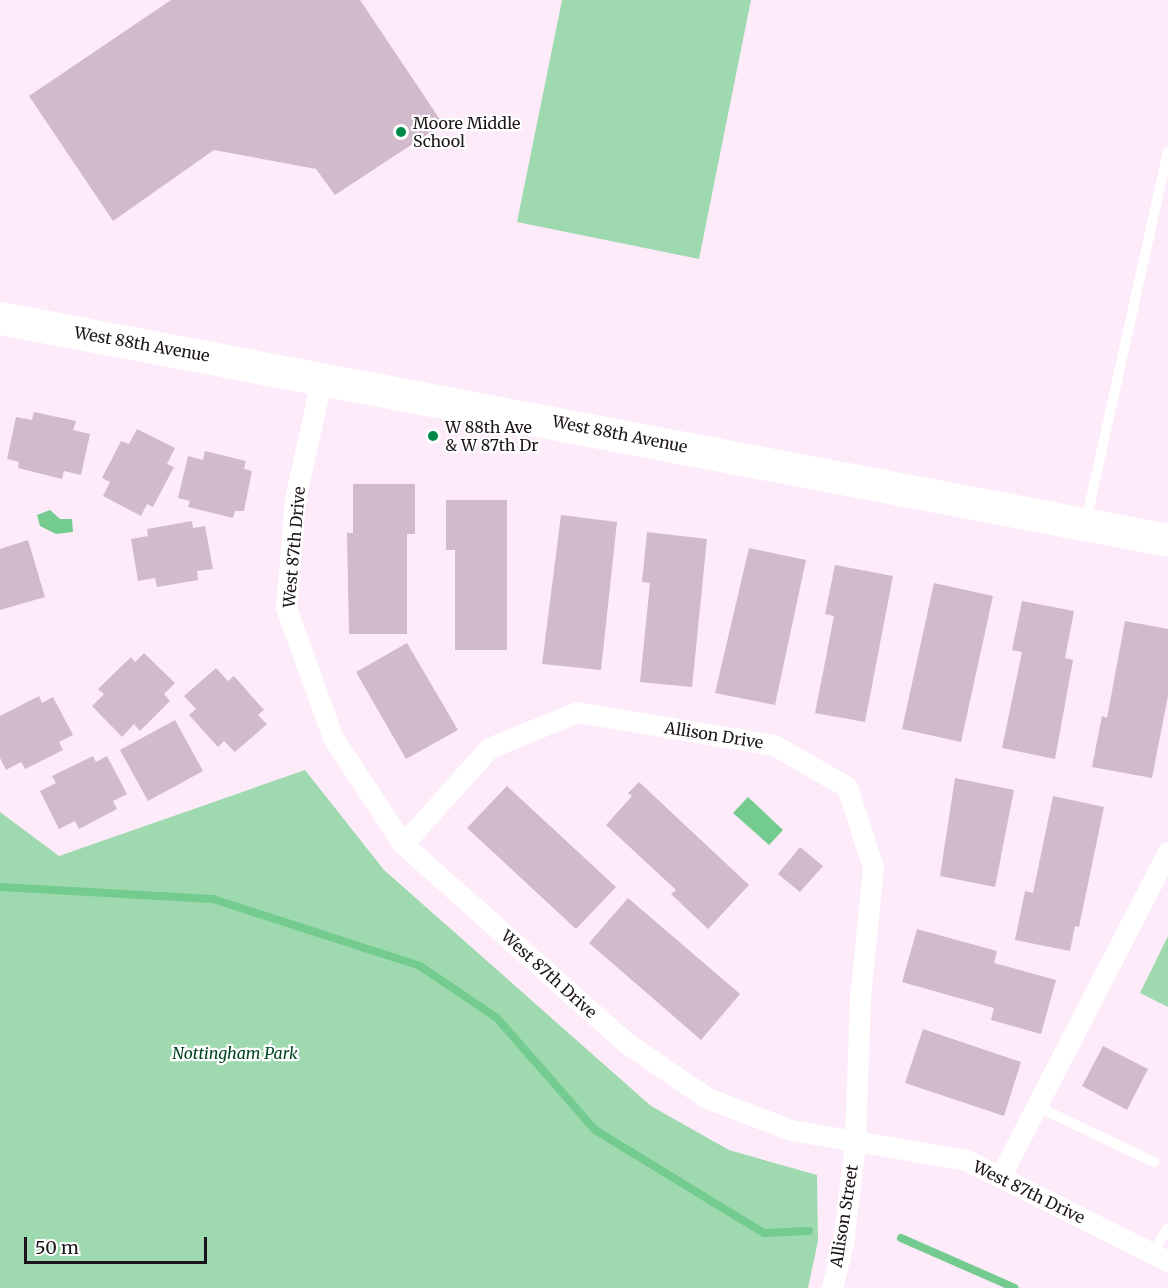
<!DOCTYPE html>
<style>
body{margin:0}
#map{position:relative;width:1168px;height:1288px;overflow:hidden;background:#feebf9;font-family:Merriweather,serif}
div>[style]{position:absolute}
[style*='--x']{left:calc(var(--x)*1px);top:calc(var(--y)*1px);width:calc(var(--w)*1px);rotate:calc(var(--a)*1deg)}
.green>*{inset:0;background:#9fd9af}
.water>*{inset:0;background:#73cb8f}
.stream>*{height:8px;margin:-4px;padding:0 4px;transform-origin:4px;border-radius:4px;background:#73cb8f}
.building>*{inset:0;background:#d1bacc}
.lane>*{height:10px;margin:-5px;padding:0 5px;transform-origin:5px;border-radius:5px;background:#fff}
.street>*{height:21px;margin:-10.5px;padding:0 10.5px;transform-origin:10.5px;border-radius:10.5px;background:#fff}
.primary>*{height:33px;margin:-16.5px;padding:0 16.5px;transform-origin:16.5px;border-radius:16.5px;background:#fff}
.dots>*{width:16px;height:16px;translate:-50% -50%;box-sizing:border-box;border:3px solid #fff;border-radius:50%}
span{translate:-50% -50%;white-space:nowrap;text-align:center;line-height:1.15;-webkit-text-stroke:4.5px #fff;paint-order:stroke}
.poi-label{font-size:16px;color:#1c141b}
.left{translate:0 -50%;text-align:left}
.street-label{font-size:16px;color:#1c141b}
.park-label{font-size:16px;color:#004621;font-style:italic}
.scale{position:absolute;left:24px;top:1237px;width:183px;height:27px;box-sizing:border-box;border:3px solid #1c141b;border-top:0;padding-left:8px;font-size:18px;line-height:21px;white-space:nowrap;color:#1c141b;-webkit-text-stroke:4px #fff;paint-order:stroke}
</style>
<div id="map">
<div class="green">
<div style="clip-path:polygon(562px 0,751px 0,699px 259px,517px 222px)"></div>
<div style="clip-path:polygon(305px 770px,384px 870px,651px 1106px,729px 1150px,817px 1175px,818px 1241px,808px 1288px,0 1288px,0 812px,59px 856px)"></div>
<div style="clip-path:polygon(1168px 936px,1168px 1007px,1140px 993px)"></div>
</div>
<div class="water">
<div style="clip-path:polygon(50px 510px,60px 519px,72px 519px,73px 532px,56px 534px,40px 526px,37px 515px)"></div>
<div style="clip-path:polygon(748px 797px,783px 830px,769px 845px,733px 813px)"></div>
</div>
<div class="stream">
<div style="--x:0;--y:887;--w:213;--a:3.2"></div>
<div style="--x:213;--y:899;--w:218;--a:17.9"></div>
<div style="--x:420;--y:966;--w:93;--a:34"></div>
<div style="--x:497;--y:1018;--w:149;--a:48.8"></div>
<div style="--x:595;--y:1130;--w:198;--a:31.4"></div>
<div style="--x:764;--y:1233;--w:45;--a:-2.5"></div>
<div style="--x:901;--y:1238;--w:124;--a:23.7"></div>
</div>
<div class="building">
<div style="clip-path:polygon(171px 0,360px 0,443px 124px,335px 195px,316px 169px,214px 150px,113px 221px,29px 96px)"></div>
<div style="clip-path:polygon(34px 412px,76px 421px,73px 430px,90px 434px,81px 475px,64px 471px,62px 479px,18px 468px,19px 462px,7px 459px,16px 417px,32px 420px)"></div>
<div style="clip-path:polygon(137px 429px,175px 448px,167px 464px,174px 467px,153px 507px,147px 504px,141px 516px,103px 496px,110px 482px,102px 478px,121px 441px,129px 444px)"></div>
<div style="clip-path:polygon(205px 451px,246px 461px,244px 469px,252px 471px,244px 511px,235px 511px,233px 518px,188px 507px,190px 501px,178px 498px,188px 456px,203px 460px)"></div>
<div style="clip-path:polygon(353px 484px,415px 484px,415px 534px,407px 534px,407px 634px,349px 634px,347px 533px,353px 533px)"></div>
<div style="clip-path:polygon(446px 500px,507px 500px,507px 650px,455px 650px,455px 550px,446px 550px)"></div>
<div style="clip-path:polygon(561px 515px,617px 522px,601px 670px,542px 664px)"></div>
<div style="clip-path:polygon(192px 521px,193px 528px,205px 526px,213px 569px,197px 571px,198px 580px,157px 587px,155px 578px,138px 581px,131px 539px,148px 536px,147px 529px)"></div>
<div style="clip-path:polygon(647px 532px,707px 539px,692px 687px,640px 682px,650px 583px,642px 582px)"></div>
<div style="clip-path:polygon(28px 540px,45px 597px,0 610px,0 549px)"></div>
<div style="clip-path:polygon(749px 548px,806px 560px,775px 705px,715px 693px)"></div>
<div style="clip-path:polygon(835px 565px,893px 576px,865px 722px,815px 713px,834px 616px,825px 614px)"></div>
<div style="clip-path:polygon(934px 583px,993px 596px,961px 742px,902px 729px)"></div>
<div style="clip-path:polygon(1022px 601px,1074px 611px,1065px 658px,1073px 660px,1055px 759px,1002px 748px,1022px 652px,1012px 650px)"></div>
<div style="clip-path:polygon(1125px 621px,1168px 629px,1168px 696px,1152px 778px,1092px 767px,1102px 716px,1107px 718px)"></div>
<div style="clip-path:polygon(407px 643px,458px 730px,406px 759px,356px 672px)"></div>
<div style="clip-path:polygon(144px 653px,175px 683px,164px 694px,170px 701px,140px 731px,134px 724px,122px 737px,92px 706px,104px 694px,98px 689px,131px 657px,135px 662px)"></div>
<div style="clip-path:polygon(216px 668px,228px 681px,234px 676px,264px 710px,258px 715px,267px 724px,235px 752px,224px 741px,218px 747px,189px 715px,196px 709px,184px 696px)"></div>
<div style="clip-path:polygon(39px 696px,42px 703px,53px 697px,73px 735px,59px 742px,63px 750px,25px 769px,21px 762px,6px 770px,0 758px,0 716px)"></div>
<div style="clip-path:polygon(175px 720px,203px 771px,148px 801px,120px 750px)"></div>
<div style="clip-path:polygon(93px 756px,96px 762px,107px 756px,127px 794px,113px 801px,117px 809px,79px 829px,75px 821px,59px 829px,40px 791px,56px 783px,52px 776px)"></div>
<div style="clip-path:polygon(955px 778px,1014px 790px,995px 887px,940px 876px)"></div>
<div style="clip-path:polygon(639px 782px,749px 885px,708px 929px,671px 894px,676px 890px,606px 825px,632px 796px,628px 793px)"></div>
<div style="clip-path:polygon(507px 786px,616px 887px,576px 929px,467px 828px)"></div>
<div style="clip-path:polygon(1053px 796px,1104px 807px,1079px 927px,1075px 926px,1070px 951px,1015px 940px,1025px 891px,1033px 893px)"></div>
<div style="clip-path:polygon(800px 847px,823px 866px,800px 892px,778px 874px)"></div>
<div style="clip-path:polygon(628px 898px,740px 994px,701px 1040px,589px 943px)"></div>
<div style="clip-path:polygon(917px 929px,997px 951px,994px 963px,1056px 980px,1041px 1034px,991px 1020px,994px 1008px,902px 982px)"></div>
<div style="clip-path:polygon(923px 1029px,1021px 1062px,1004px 1116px,905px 1083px)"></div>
<div style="clip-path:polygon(1103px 1046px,1148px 1069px,1127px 1110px,1082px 1086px)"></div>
</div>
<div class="lane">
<div style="--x:1086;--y:521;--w:378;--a:-77.5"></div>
<div style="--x:1036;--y:1106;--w:131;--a:25.4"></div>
<div style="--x:1152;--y:1253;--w:30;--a:-57"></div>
</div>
<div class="street">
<div style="--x:322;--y:377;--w:125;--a:102.5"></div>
<div style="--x:295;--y:499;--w:109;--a:94.7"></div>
<div style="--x:286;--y:608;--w:138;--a:70.1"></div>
<div style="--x:333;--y:738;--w:127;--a:56.6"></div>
<div style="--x:403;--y:844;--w:297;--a:41.7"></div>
<div style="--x:625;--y:1042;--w:99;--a:34.3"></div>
<div style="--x:707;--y:1098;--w:90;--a:20.9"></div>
<div style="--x:791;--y:1130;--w:178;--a:9.7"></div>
<div style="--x:966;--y:1160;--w:226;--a:26.6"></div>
<div style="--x:403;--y:844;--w:129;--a:-48.1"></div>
<div style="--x:489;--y:748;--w:95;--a:-22.2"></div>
<div style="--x:577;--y:712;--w:200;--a:9.5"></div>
<div style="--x:774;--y:745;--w:84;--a:29.9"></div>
<div style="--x:847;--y:787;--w:84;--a:72"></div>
<div style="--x:873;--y:867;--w:132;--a:95.7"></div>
<div style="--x:860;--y:998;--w:145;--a:92"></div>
<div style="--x:855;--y:1143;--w:101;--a:96.8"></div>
<div style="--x:843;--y:1243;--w:46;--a:103.7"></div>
<div style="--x:1000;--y:1177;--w:366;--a:-62.7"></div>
</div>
<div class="primary">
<div style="--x:0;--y:318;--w:1189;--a:10.76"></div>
</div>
<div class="dots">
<div style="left:401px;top:132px;background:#008a48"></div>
<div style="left:433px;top:436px;background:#008a48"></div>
</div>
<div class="poi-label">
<span class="left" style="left:413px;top:132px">Moore Middle<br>School</span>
<span class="left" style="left:445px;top:436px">W 88th Ave<br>&amp; W 87th Dr</span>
</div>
<div class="street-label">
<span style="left:142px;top:344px;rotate:10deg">West 88th Avenue</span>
<span style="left:620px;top:434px;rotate:11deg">West 88th Avenue</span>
<span style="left:294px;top:547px;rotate:-85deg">West 87th Drive</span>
<span style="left:714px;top:735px;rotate:9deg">Allison Drive</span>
<span style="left:549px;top:974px;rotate:42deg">West 87th Drive</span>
<span style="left:1029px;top:1192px;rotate:26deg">West 87th Drive</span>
<span style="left:844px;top:1216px;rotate:-81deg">Allison Street</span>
</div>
<div class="park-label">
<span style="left:235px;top:1053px">Nottingham Park</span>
</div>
<div class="scale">50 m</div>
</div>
